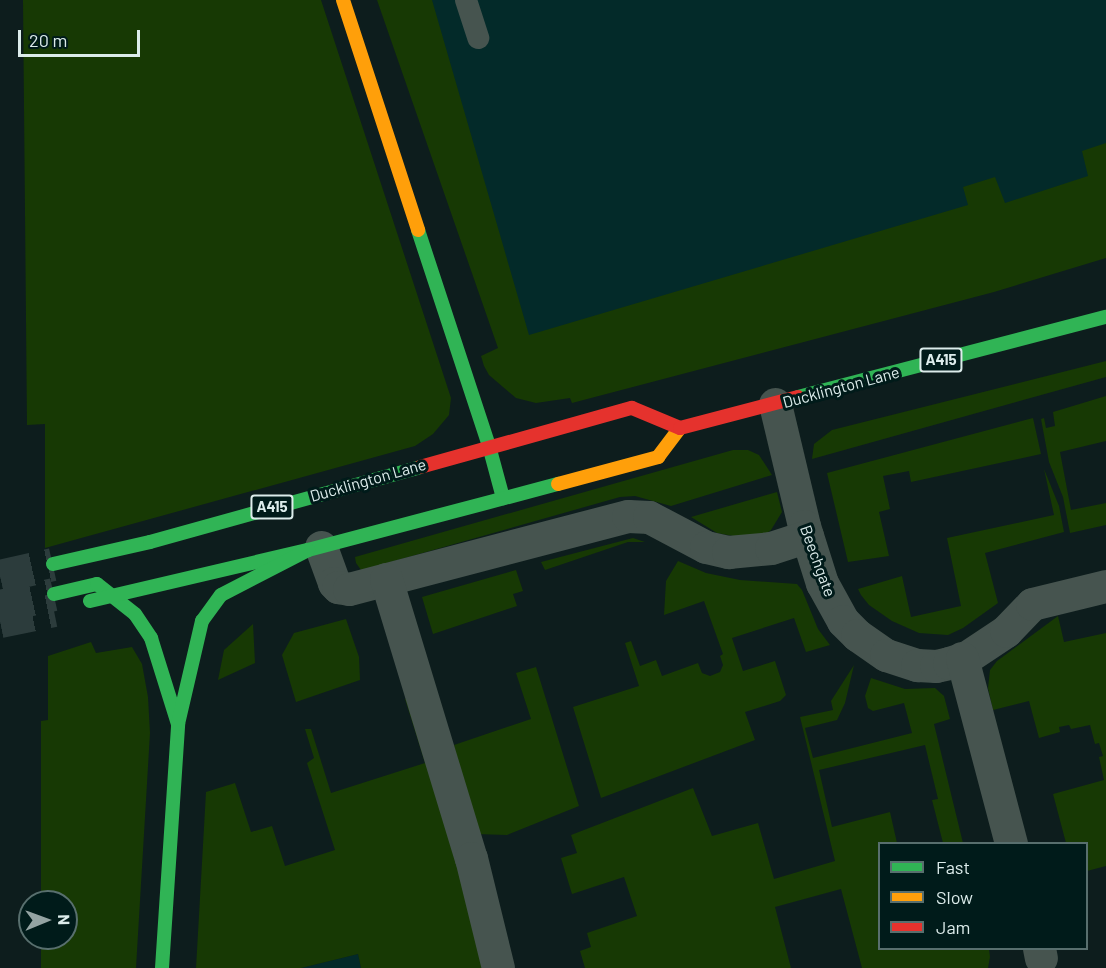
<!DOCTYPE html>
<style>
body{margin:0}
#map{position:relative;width:1106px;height:968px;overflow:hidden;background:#0d1d1d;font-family:Barlow,sans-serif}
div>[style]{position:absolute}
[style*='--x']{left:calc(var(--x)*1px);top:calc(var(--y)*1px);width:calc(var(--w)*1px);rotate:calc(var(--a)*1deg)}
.built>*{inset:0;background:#032a29}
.green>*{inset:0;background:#173904}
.primary-tunnel>*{height:33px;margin-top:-16.5px;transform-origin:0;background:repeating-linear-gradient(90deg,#2c3c3c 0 33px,transparent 0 49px)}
.highway-tunnel>*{height:33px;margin-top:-16.5px;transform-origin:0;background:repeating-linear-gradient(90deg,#2c3c3c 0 33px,transparent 0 49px)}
.lane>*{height:22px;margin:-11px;padding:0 11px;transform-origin:11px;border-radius:11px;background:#46544f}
.street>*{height:33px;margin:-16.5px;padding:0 16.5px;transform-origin:16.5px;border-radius:16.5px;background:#46544f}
.fast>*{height:14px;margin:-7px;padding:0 7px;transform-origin:7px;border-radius:7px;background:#30b455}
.slow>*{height:14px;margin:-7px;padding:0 7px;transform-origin:7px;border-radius:7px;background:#ff9f0a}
.jam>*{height:14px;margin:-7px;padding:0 7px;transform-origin:7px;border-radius:7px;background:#e5322d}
span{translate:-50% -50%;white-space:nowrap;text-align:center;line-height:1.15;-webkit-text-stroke:6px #001b1a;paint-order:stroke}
.shield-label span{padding:2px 4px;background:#001b1a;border:2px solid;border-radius:4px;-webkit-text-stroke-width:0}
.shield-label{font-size:15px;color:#dceceb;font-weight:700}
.street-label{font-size:16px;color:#dceceb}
.legend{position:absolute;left:878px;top:842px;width:210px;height:108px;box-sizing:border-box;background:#001b1a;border:2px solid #586f6e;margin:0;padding:8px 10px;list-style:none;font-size:18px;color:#dceceb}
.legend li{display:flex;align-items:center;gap:12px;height:30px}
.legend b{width:30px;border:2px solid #586f6e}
.north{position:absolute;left:18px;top:890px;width:60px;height:60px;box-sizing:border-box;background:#001b1a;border:2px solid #586f6e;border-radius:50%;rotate:89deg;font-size:16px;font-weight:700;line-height:24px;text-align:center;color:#dceceb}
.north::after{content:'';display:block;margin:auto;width:21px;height:27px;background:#94a4a3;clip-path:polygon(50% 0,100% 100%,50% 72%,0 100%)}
.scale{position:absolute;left:18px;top:30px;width:122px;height:27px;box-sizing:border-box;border:3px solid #dceceb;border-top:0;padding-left:8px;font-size:18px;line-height:21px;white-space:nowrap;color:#dceceb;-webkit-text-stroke:4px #001b1a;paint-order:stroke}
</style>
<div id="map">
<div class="built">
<div style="clip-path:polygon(418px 0,1106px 0,1106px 241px,519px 342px)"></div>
<div style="clip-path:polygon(358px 954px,361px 968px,301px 968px)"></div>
</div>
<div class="green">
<div style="clip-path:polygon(23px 0,321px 0,451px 398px,449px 415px,433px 434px,415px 446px,45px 548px,45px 424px,27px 425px)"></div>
<div style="clip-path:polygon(377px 0,432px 0,529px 335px,968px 205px,963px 187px,995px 177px,1005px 203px,1088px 176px,1082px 151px,1106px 143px,1106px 258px,994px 292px,572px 403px,570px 398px,536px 403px,516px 398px,489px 375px,484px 366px,481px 356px,498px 348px)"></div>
<div style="clip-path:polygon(1106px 361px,1106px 377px,812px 459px,814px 444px,832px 430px)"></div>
<div style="clip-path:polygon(1106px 396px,1106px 441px,1060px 452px,1071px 510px,1106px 503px,1106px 525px,1070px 533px,1063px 497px,1049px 462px,1041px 419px,1044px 418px,1046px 428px,1055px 426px,1053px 412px)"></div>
<div style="clip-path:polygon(1033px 418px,1041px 454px,911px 482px,909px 471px,883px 476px,890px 509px,879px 512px,889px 556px,848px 562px,827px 473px)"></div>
<div style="clip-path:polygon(733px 450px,748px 450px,759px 455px,772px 475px,671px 506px,635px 496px,620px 497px,366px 569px,361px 570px,356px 563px,355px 557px)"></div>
<div style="clip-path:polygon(1044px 469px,1059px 506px,1064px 532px,985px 553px,998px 603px,963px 628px,948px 635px,919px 633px,892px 621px,869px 605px,861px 595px,858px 589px,902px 576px,911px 617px,961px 606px,947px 538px,1054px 515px)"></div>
<div style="clip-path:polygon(777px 492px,782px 512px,771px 530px,762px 537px,750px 539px,717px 533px,691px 517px)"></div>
<div style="clip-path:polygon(633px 538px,645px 542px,628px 542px,545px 570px,541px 562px)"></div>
<div style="clip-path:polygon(678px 561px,706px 573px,740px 580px,797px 584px,802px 590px,818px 629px,830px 645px,806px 652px,794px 618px,732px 638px,743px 671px,775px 661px,786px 695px,780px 701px,745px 712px,755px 740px,601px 798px,573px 707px,639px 686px,625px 643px,631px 641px,640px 666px,656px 660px,662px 676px,698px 663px,702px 673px,710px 676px,720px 672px,723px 665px,720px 656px,723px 654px,704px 601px,664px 615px,666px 581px)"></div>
<div style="clip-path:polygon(516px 570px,523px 591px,513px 594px,517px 606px,433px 634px,422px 597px)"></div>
<div style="clip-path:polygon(1058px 616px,1064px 642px,1106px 633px,1106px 866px,1087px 871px,1086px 844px,1066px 843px,1053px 794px,1104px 780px,1099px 757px,1103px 756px,1099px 743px,1095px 744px,1090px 725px,1071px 729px,1069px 725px,1059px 727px,1060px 732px,1039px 738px,1029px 701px,993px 710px,988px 688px,990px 670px,997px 661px)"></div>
<div style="clip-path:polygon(346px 619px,359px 657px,360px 680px,296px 702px,282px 655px,294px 633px)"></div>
<div style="clip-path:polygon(253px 624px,255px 663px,218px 680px,224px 650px)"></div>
<div style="clip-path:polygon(91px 642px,96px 653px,132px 647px,142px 664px,148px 697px,150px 733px,136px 968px,41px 968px,41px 938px,66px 938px,66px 902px,41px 902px,41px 721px,48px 720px,48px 656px)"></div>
<div style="clip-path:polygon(854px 665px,845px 703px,837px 720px,805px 728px,813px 758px,912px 733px,904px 703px,873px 711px,868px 708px,865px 696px,871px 678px,905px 689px,935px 688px,944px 696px,950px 719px,934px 724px,963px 843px,943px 843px,932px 800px,938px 799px,925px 745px,819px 770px,832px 827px,890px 812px,897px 843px,880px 844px,880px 948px,989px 949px,990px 957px,988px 968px,862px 968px,841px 889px,775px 907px,791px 968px,585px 968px,580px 951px,591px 947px,587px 933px,637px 916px,624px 877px,572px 894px,561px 858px,577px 853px,571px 835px,693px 788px,712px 836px,758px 823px,774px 879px,835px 861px,800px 717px,833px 710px,831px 701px)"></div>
<div style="clip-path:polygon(536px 667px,579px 806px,507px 835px,475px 834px,454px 745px,531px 719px,516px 673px)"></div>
<div style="clip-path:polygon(410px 697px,488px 968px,361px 968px,358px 954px,301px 968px,196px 968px,206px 792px,235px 783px,251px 832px,272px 826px,285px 866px,335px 850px,307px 763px,314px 758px,305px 729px,311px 729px,331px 793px,425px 763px,405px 699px)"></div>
</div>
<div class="primary-tunnel">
<div style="--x:0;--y:576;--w:54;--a:-12.8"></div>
<div style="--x:0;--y:621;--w:55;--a:-11.5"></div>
</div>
<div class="highway-tunnel">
<div style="--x:0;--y:606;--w:55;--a:-12.5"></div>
</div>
<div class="lane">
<div style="--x:466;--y:0;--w:40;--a:72"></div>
</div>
<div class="street">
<div style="--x:775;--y:404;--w:125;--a:76.6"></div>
<div style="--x:804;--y:526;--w:60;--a:72.5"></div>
<div style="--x:822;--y:583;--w:43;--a:61.1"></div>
<div style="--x:843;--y:621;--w:20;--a:45"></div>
<div style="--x:857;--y:635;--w:35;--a:35"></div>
<div style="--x:886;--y:655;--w:33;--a:18"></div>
<div style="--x:917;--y:665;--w:19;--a:3"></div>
<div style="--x:936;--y:666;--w:13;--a:-13"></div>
<div style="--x:949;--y:663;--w:19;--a:-18"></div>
<div style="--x:967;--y:657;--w:47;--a:-33.7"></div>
<div style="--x:1006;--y:631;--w:37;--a:-46"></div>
<div style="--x:1032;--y:604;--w:76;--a:-13.7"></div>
<div style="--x:321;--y:547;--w:38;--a:70"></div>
<div style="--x:334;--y:583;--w:6;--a:45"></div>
<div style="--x:338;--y:587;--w:11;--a:10"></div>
<div style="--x:349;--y:589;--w:288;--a:-14.7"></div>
<div style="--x:628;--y:516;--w:21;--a:3"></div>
<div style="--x:649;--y:517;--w:64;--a:27.8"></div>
<div style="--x:706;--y:547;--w:23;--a:13"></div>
<div style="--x:728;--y:552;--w:43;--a:-5.3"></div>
<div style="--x:771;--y:548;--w:38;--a:-18"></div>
<div style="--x:386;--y:579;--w:292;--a:73.1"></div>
<div style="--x:471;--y:858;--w:113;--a:76.2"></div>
<div style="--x:962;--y:658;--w:192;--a:75.2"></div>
<div style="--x:1039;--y:948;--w:10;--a:79"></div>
</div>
<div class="fast">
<div style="--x:418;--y:230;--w:227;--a:71.8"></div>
<div style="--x:489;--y:446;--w:54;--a:74.9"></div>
<div style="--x:798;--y:397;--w:318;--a:-14.6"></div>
<div style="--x:53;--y:564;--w:99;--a:-12.8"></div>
<div style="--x:150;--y:542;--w:280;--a:-15.5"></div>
<div style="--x:54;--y:594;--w:44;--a:-13.1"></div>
<div style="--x:97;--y:584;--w:48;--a:38.3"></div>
<div style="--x:135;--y:614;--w:29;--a:56"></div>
<div style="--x:151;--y:638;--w:90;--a:72.6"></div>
<div style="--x:90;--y:601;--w:224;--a:-13.2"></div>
<div style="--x:308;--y:550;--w:259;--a:-14.8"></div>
<div style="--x:162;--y:968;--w:245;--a:-86.2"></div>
<div style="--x:178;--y:724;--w:106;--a:-76.9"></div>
<div style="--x:202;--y:621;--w:32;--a:-54"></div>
<div style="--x:221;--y:595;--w:98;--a:-27.3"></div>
</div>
<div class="slow">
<div style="--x:343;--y:0;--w:242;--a:71.9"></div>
<div style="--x:558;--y:484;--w:104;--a:-15.1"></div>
<div style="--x:658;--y:457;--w:36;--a:-53"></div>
</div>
<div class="jam">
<div style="--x:420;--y:467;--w:220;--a:-15.6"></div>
<div style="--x:632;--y:408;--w:52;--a:22.6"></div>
<div style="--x:680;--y:428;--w:122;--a:-14.7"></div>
</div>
<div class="shield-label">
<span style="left:941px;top:360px">A415</span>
<span style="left:272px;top:507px">A415</span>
</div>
<div class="street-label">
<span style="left:841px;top:387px;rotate:-15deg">Ducklington Lane</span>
<span style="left:368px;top:480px;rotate:-16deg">Ducklington Lane</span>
<span style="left:818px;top:561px;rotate:70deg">Beechgate</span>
</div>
<ul class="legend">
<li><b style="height:8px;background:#30b455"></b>Fast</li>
<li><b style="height:8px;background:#ff9f0a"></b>Slow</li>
<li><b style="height:8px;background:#e5322d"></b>Jam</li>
</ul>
<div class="north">N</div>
<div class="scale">20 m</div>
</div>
